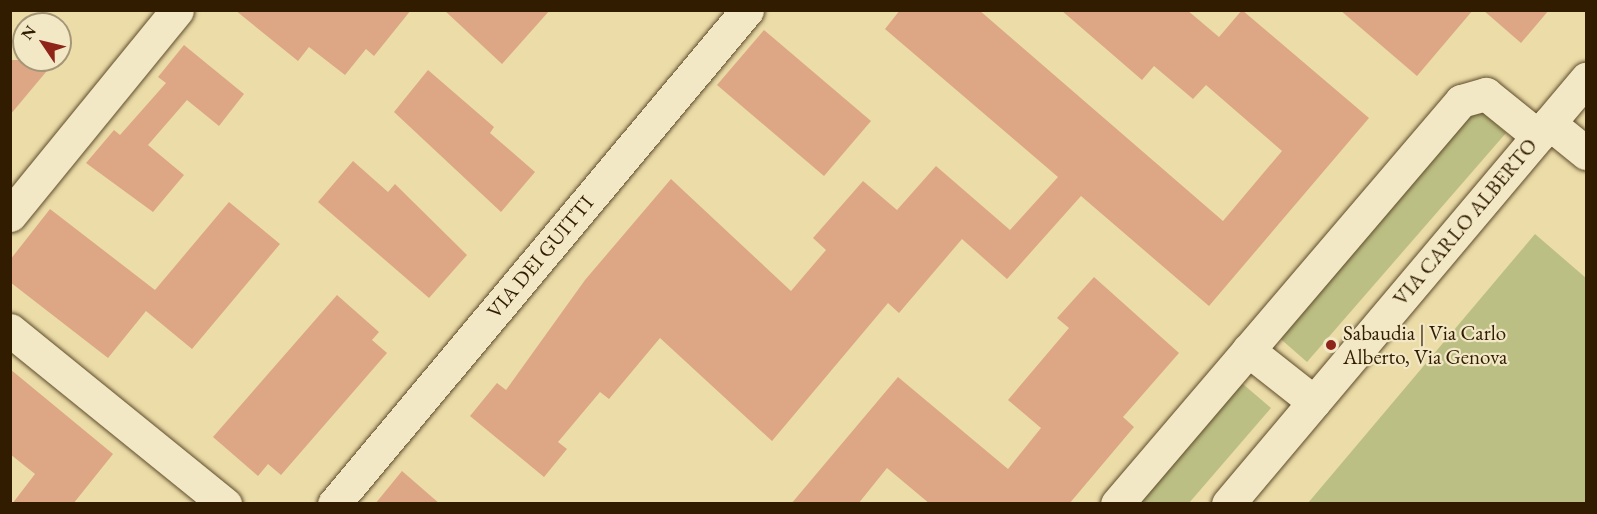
<!DOCTYPE html>
<style>
body{margin:0}
#map{position:relative;width:1597px;height:514px;overflow:hidden;background:#ebdca8;font-family:"EB Garamond",serif}
div>[style]{position:absolute}
[style*='--x']{left:calc(var(--x)*1px);top:calc(var(--y)*1px);width:calc(var(--w)*1px);rotate:calc(var(--a)*1deg)}
.green>*{inset:0;background:#bcbf84}
.building>*{inset:0;background:#dda786}
.roads{filter:drop-shadow(0 0 2px #604c2a) drop-shadow(0 0 2px #604c2a)}
.minor>*{height:33px;margin:-16.5px;padding:0 16.5px;transform-origin:16.5px;border-radius:16.5px;background:#f2e8c6}
.tertiary>*{height:33px;margin:-16.5px;padding:0 16.5px;transform-origin:16.5px;border-radius:16.5px;background:#f2e8c6}
.dots>*{width:16px;height:16px;translate:-50% -50%;box-sizing:border-box;border:3px solid #f2e8c6;border-radius:50%}
span{translate:-50% -50%;white-space:nowrap;text-align:center;line-height:1.15;-webkit-text-stroke:4.5px #f2e8c6;paint-order:stroke}
.street-label{font-size:21px;color:#311c00}
.poi-label{font-size:21px;color:#311c00}
.left{translate:0 -50%;text-align:left}
.frame{position:absolute;inset:0;border:12px solid #311c00;pointer-events:none}
.north{position:absolute;left:12px;top:12px;width:60px;height:60px;box-sizing:border-box;background:#f2e8c6;border:2px solid #a59677;border-radius:50%;rotate:305deg;font-size:16px;font-weight:700;line-height:24px;text-align:center;color:#311c00}
.north::after{content:'';display:block;margin:auto;width:21px;height:27px;background:#8f2418;clip-path:polygon(50% 0,100% 100%,50% 72%,0 100%)}
</style>
<div id="map">
<div class="green">
<div style="clip-path:polygon(1474px 105px,1506px 133px,1307px 362px,1275px 334px)"></div>
<div style="clip-path:polygon(1535px 234px,1586px 278px,1586px 503px,1308px 503px)"></div>
<div style="clip-path:polygon(1237px 379px,1271px 408px,1189px 503px,1129px 504px)"></div>
</div>
<div class="building">
<div style="clip-path:polygon(235px 10px,411px 10px,374px 56px,366px 49px,345px 75px,309px 47px,298px 61px)"></div>
<div style="clip-path:polygon(444px 10px,550px 10px,502px 64px)"></div>
<div style="clip-path:polygon(900px 10px,979px 10px,1223px 221px,1282px 151px,1206px 85px,1193px 99px,1154px 66px,1142px 80px,1061px 10px,1187px 10px,1219px 37px,1242px 10px,1369px 118px,1209px 306px,1081px 196px,1007px 279px,962px 239px,899px 313px,888px 303px,772px 441px,660px 338px,609px 399px,600px 392px,558px 442px,567px 449px,544px 477px,470px 416px,497px 383px,506px 390px,585px 280px,671px 179px,791px 291px,826px 250px,813px 238px,863px 181px,897px 210px,936px 166px,1010px 230px,1058px 177px,885px 29px)"></div>
<div style="clip-path:polygon(1340px 10px,1473px 10px,1417px 76px)"></div>
<div style="clip-path:polygon(1483px 10px,1549px 10px,1521px 43px)"></div>
<div style="clip-path:polygon(764px 30px,871px 121px,824px 176px,717px 85px)"></div>
<div style="clip-path:polygon(184px 45px,244px 94px,219px 126px,187px 100px,148px 145px,184px 175px,153px 212px,86px 163px,114px 130px,120px 135px,166px 83px,158px 77px)"></div>
<div style="clip-path:polygon(10px 60px,56px 60px,10px 115px)"></div>
<div style="clip-path:polygon(428px 70px,494px 127px,490px 133px,535px 172px,501px 212px,394px 112px)"></div>
<div style="clip-path:polygon(353px 161px,388px 192px,395px 184px,467px 255px,429px 298px,318px 202px)"></div>
<div style="clip-path:polygon(229px 202px,280px 244px,192px 349px,146px 311px,108px 358px,10px 282px,10px 260px,50px 209px,155px 290px)"></div>
<div style="clip-path:polygon(1094px 277px,1179px 353px,1123px 417px,1134px 427px,1069px 504px,930px 504px,887px 468px,858px 504px,791px 504px,898px 377px,1008px 469px,1041px 428px,1008px 400px,1069px 328px,1057px 318px)"></div>
<div style="clip-path:polygon(337px 295px,379px 332px,372px 340px,387px 353px,281px 475px,268px 464px,258px 476px,213px 437px)"></div>
<div style="clip-path:polygon(10px 369px,113px 454px,73px 504px,12px 504px,35px 474px,10px 454px)"></div>
<div style="clip-path:polygon(402px 471px,440px 504px,375px 504px)"></div>
</div>
<div class="roads">
<div class="minor">
<div style="--x:1549;--y:123;--w:48;--a:39"></div>
<div style="--x:10;--y:215;--w:264;--a:-50.8"></div>
<div style="--x:10;--y:330;--w:277;--a:39"></div>
<div style="--x:1248;--y:350;--w:84;--a:38.2"></div>
<div style="--x:334;--y:504;--w:644;--a:-50.1"></div>
<div style="--x:1117;--y:504;--w:530;--a:-49.52"></div>
<div style="--x:1461;--y:101;--w:26;--a:-16"></div>
<div style="--x:1486;--y:94;--w:67;--a:38.9"></div>
</div>
<div class="tertiary">
<div style="--x:1228;--y:504;--w:556;--a:-49.89"></div>
</div>
</div>
<div class="dots">
<div style="left:1331px;top:345px;background:#8f2418"></div>
</div>
<div class="street-label">
<span style="left:1465px;top:222px;rotate:-50deg">VIA CARLO ALBERTO</span>
<span style="left:540px;top:257px;rotate:-50deg">VIA DEI GUITTI</span>
</div>
<div class="poi-label">
<span class="left" style="left:1343px;top:345px">Sabaudia | Via Carlo<br>Alberto, Via Genova</span>
</div>
<div class="frame"></div>
<div class="north">N</div>
</div>
